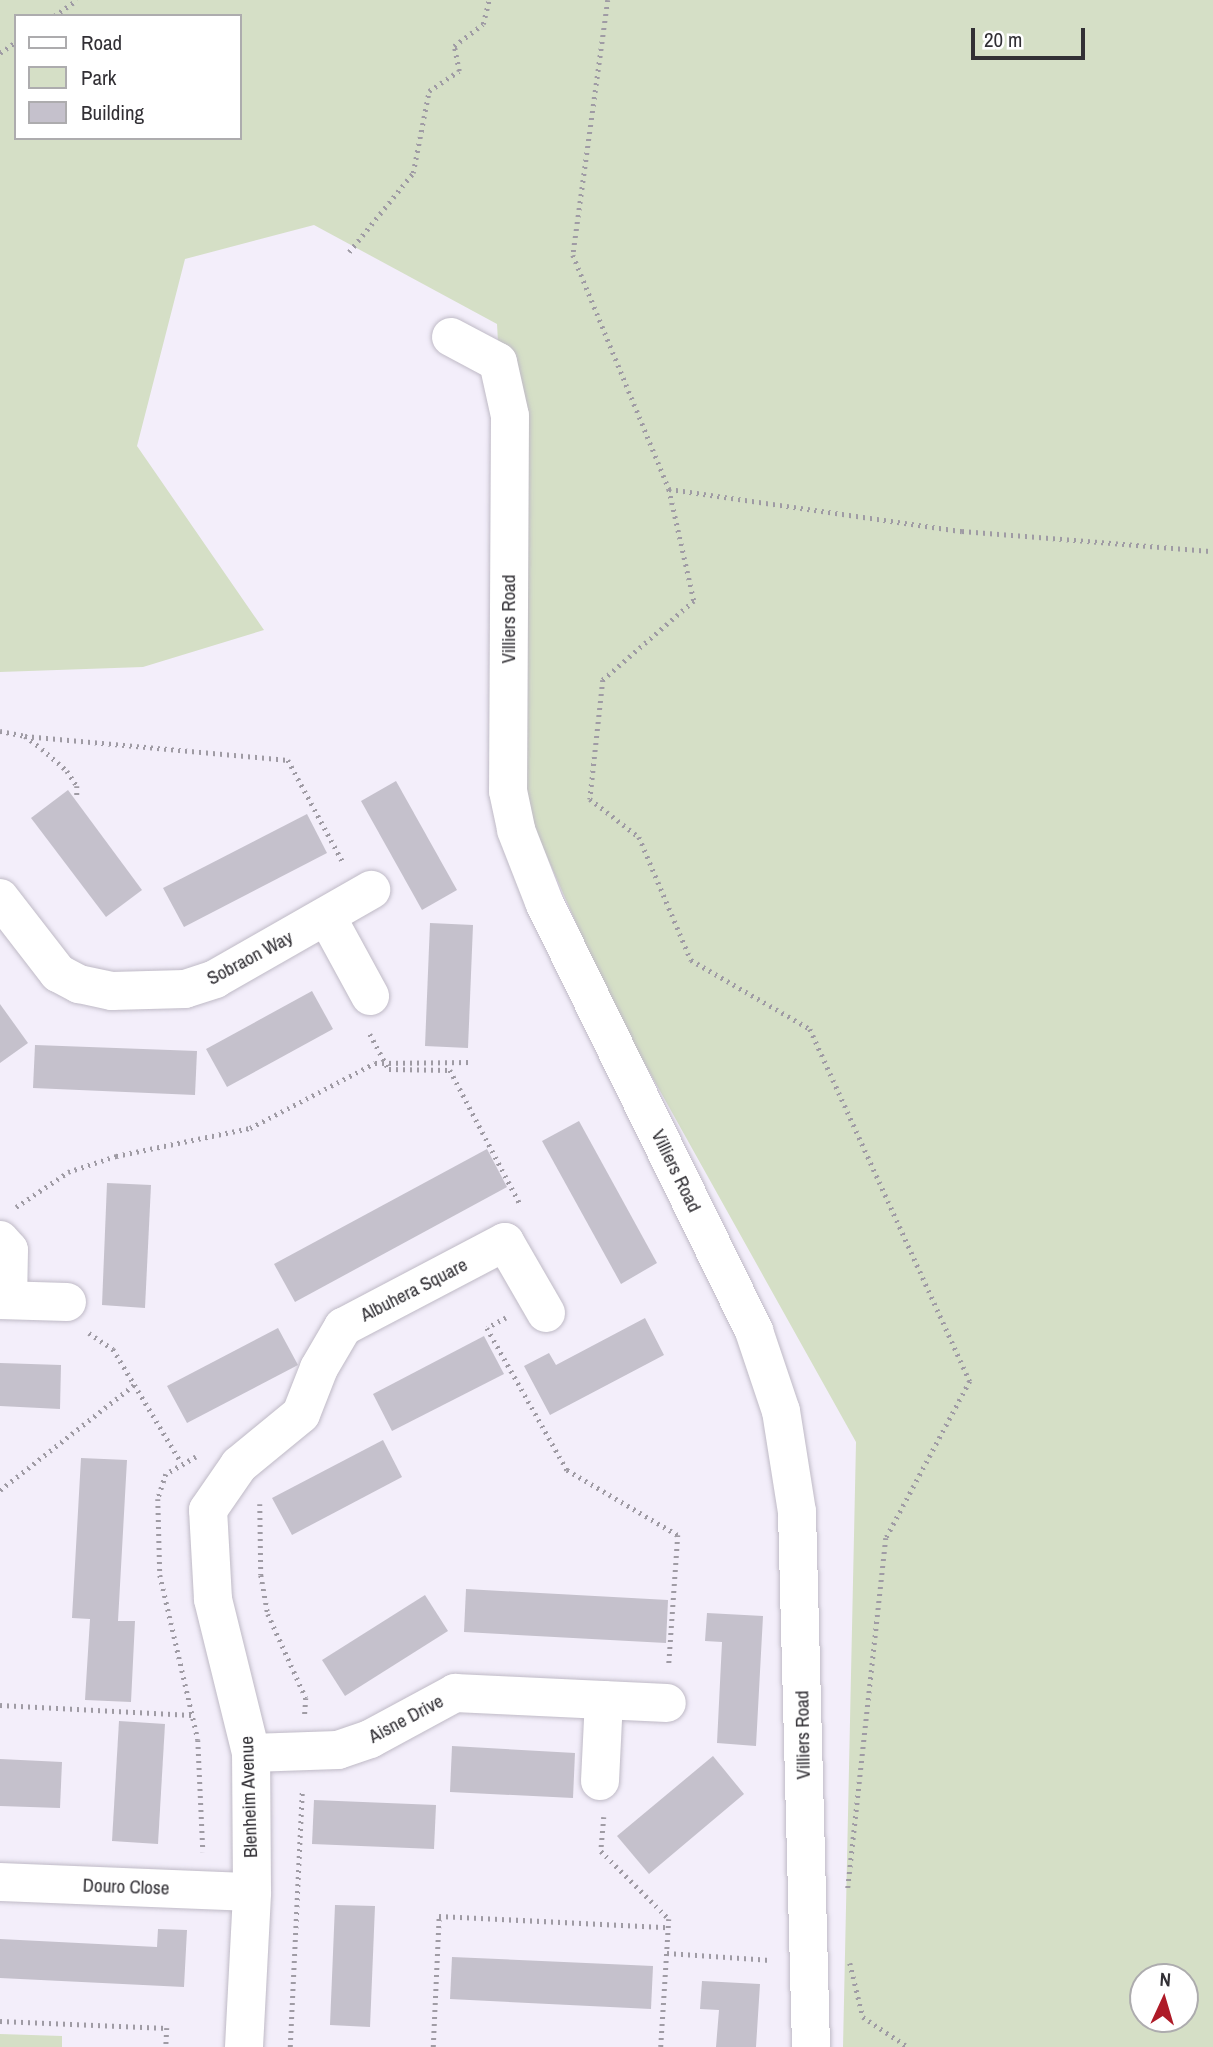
<!DOCTYPE html>
<style>
body{margin:0}
#map{position:relative;width:1213px;height:2047px;overflow:hidden;background:#f3eefa;font-family:"Archivo Narrow",sans-serif}
div>[style]{position:absolute}
[style*='--x']{left:calc(var(--x)*1px);top:calc(var(--y)*1px);width:calc(var(--w)*1px);rotate:calc(var(--a)*1deg)}
.green>*{inset:0;background:#d5dfc6}
.building>*{inset:0;background:#c5c1cc}
.path>*{height:4.5px;margin-top:-2.25px;transform-origin:0;background:repeating-linear-gradient(90deg,#9f9ba4 0 2px,transparent 0 7px)}
.roads{filter:drop-shadow(0 0 2px #bfbac6) drop-shadow(0 0 2px #bfbac6)}
.street>*{height:38px;margin:-19px;padding:0 19px;transform-origin:19px;border-radius:19px;background:#fff}
span{translate:-50% -50%;white-space:nowrap;text-align:center;line-height:1.15;-webkit-text-stroke:5px #fff;paint-order:stroke}
.street-label{font-size:19px;color:#323035}
.legend{position:absolute;left:14px;top:14px;width:228px;height:126px;box-sizing:border-box;background:#fff;border:2px solid #adacae;margin:0;padding:9px 12px;list-style:none;font-size:21px;color:#323035}
.legend li{display:flex;align-items:center;gap:14px;height:35px}
.legend b{width:35px;border:2px solid #adacae}
.north{position:absolute;left:1129px;top:1963px;width:70px;height:70px;box-sizing:border-box;background:#fff;border:2px solid #adacae;border-radius:50%;rotate:4deg;font-size:19px;font-weight:700;line-height:28px;text-align:center;color:#323035}
.north::after{content:'';display:block;margin:auto;width:24px;height:32px;background:#ae1b28;clip-path:polygon(50% 0,100% 100%,50% 72%,0 100%)}
.scale{position:absolute;left:971px;top:28px;width:114px;height:32px;box-sizing:border-box;border:4px solid #323035;border-top:0;padding-left:9px;font-size:21px;line-height:24px;white-space:nowrap;color:#323035;-webkit-text-stroke:5px #fff;paint-order:stroke}
</style>
<div id="map">
<div class="green">
<div style="clip-path:polygon(evenodd,0 0,1213px 0,1213px 2047px,843px 2047px,856px 1442px,612px 1005px,524px 804px,497px 324px,314px 225px,185px 259px,137px 446px,264px 630px,143px 667px,0 672px,0 0,16px 16px,240px 16px,240px 138px,16px 138px,16px 16px,0 0,1143px 1977px,1185px 1977px,1185px 2019px,1143px 2019px,1143px 1977px)"></div>
<div style="clip-path:polygon(0 2034px,62px 2036px,62px 2047px,0 2047px)"></div>
</div>
<div class="building">
<div style="clip-path:polygon(396px 781px,457px 890px,422px 910px,361px 801px)"></div>
<div style="clip-path:polygon(68px 790px,142px 890px,106px 917px,31px 818px)"></div>
<div style="clip-path:polygon(307px 814px,327px 853px,184px 927px,163px 888px)"></div>
<div style="clip-path:polygon(430px 923px,473px 925px,468px 1048px,425px 1046px)"></div>
<div style="clip-path:polygon(312px 991px,333px 1029px,227px 1087px,206px 1049px)"></div>
<div style="clip-path:polygon(0 1004px,28px 1043px,0 1063px)"></div>
<div style="clip-path:polygon(35px 1045px,197px 1051px,195px 1095px,33px 1088px)"></div>
<div style="clip-path:polygon(579px 1121px,657px 1263px,621px 1284px,542px 1141px)"></div>
<div style="clip-path:polygon(487px 1149px,507px 1187px,295px 1302px,274px 1264px)"></div>
<div style="clip-path:polygon(107px 1183px,151px 1185px,145px 1308px,102px 1305px)"></div>
<div style="clip-path:polygon(645px 1318px,664px 1355px,550px 1415px,524px 1366px,549px 1353px,556px 1365px)"></div>
<div style="clip-path:polygon(278px 1328px,298px 1365px,187px 1423px,167px 1386px)"></div>
<div style="clip-path:polygon(484px 1336px,504px 1374px,392px 1431px,373px 1394px)"></div>
<div style="clip-path:polygon(0 1363px,61px 1365px,60px 1409px,0 1406px)"></div>
<div style="clip-path:polygon(383px 1440px,402px 1477px,292px 1535px,272px 1498px)"></div>
<div style="clip-path:polygon(81px 1458px,127px 1460px,118px 1621px,135px 1621px,131px 1702px,85px 1700px,90px 1619px,72px 1618px)"></div>
<div style="clip-path:polygon(466px 1589px,668px 1600px,666px 1643px,464px 1632px)"></div>
<div style="clip-path:polygon(425px 1595px,448px 1631px,345px 1696px,322px 1660px)"></div>
<div style="clip-path:polygon(707px 1613px,763px 1616px,756px 1746px,717px 1743px,722px 1642px,705px 1641px)"></div>
<div style="clip-path:polygon(119px 1721px,165px 1724px,158px 1844px,112px 1841px)"></div>
<div style="clip-path:polygon(452px 1746px,575px 1753px,573px 1798px,450px 1792px)"></div>
<div style="clip-path:polygon(713px 1756px,744px 1794px,649px 1874px,617px 1836px)"></div>
<div style="clip-path:polygon(0 1759px,62px 1762px,60px 1808px,0 1806px)"></div>
<div style="clip-path:polygon(314px 1800px,436px 1805px,434px 1849px,312px 1844px)"></div>
<div style="clip-path:polygon(335px 1905px,375px 1906px,370px 2027px,330px 2025px)"></div>
<div style="clip-path:polygon(158px 1929px,187px 1930px,184px 1987px,0 1978px,0 1939px,157px 1947px)"></div>
<div style="clip-path:polygon(452px 1957px,653px 1966px,651px 2009px,450px 1999px)"></div>
<div style="clip-path:polygon(702px 1981px,760px 1984px,756px 2047px,716px 2047px,719px 2010px,700px 2009px)"></div>
</div>
<div class="path">
<div style="--x:608;--y:0;--w:257;--a:97.8"></div>
<div style="--x:573;--y:255;--w:253;--a:67.7"></div>
<div style="--x:669;--y:489;--w:115;--a:77.4"></div>
<div style="--x:694;--y:601;--w:121;--a:139"></div>
<div style="--x:603;--y:680;--w:120;--a:96.2"></div>
<div style="--x:590;--y:799;--w:62;--a:37.8"></div>
<div style="--x:639;--y:837;--w:134;--a:67.1"></div>
<div style="--x:691;--y:960;--w:138;--a:30.1"></div>
<div style="--x:810;--y:1029;--w:387;--a:65.6"></div>
<div style="--x:970;--y:1381;--w:178;--a:118.1"></div>
<div style="--x:886;--y:1538;--w:353;--a:96.2"></div>
<div style="--x:54;--y:16;--w:28;--a:-35"></div>
<div style="--x:0;--y:53;--w:19;--a:-35"></div>
<div style="--x:349;--y:252;--w:102;--a:-51"></div>
<div style="--x:413;--y:173;--w:84;--a:-79"></div>
<div style="--x:429;--y:91;--w:36;--a:-34"></div>
<div style="--x:459;--y:71;--w:25;--a:-101"></div>
<div style="--x:454;--y:46;--w:36;--a:-37"></div>
<div style="--x:483;--y:24;--w:25;--a:-76"></div>
<div style="--x:669;--y:489;--w:296;--a:8.2"></div>
<div style="--x:962;--y:531;--w:252;--a:4.6"></div>
<div style="--x:0;--y:731;--w:25;--a:11"></div>
<div style="--x:25;--y:736;--w:21;--a:37"></div>
<div style="--x:42;--y:749;--w:33;--a:41"></div>
<div style="--x:67;--y:771;--w:18;--a:56"></div>
<div style="--x:77;--y:786;--w:11;--a:90"></div>
<div style="--x:25;--y:736;--w:264;--a:5.2"></div>
<div style="--x:288;--y:760;--w:116;--a:61.7"></div>
<div style="--x:370;--y:1034;--w:40;--a:62"></div>
<div style="--x:389;--y:1069;--w:61;--a:0.9"></div>
<div style="--x:450;--y:1070;--w:153;--a:62.4"></div>
<div style="--x:16;--y:1207;--w:63;--a:-33.9"></div>
<div style="--x:68;--y:1172;--w:51;--a:-18.4"></div>
<div style="--x:116;--y:1156;--w:137;--a:-11.8"></div>
<div style="--x:250;--y:1128;--w:141;--a:-27.5"></div>
<div style="--x:375;--y:1063;--w:98;--a:-0.6"></div>
<div style="--x:506;--y:1318;--w:21;--a:152"></div>
<div style="--x:487;--y:1328;--w:163;--a:60.6"></div>
<div style="--x:567;--y:1470;--w:129;--a:30.4"></div>
<div style="--x:678;--y:1535;--w:129;--a:94"></div>
<div style="--x:89;--y:1333;--w:29;--a:34"></div>
<div style="--x:113;--y:1349;--w:132;--a:59"></div>
<div style="--x:196;--y:1457;--w:34;--a:150"></div>
<div style="--x:166;--y:1474;--w:26;--a:108"></div>
<div style="--x:158;--y:1499;--w:76;--a:88.5"></div>
<div style="--x:160;--y:1575;--w:169;--a:77"></div>
<div style="--x:198;--y:1740;--w:112;--a:87.4"></div>
<div style="--x:0;--y:1490;--w:172;--a:-38.1"></div>
<div style="--x:260;--y:1504;--w:71;--a:89.2"></div>
<div style="--x:261;--y:1575;--w:40;--a:80"></div>
<div style="--x:268;--y:1614;--w:92;--a:65.7"></div>
<div style="--x:306;--y:1698;--w:16;--a:94"></div>
<div style="--x:0;--y:1705;--w:192;--a:3"></div>
<div style="--x:604;--y:1817;--w:34;--a:95"></div>
<div style="--x:601;--y:1851;--w:96;--a:45"></div>
<div style="--x:669;--y:1919;--w:128;--a:93.6"></div>
<div style="--x:667;--y:1953;--w:104;--a:3.9"></div>
<div style="--x:850;--y:1963;--w:56;--a:76.5"></div>
<div style="--x:863;--y:2017;--w:54;--a:33.7"></div>
<div style="--x:0;--y:2021;--w:167;--a:2.4"></div>
<div style="--x:167;--y:2028;--w:19;--a:93"></div>
<div style="--x:290;--y:2047;--w:258;--a:-87.3"></div>
<div style="--x:433;--y:2047;--w:131;--a:-87.4"></div>
<div style="--x:439;--y:1916;--w:229;--a:2.8"></div>
</div>
<div class="roads">
<div class="street">
<div style="--x:451;--y:337;--w:53;--a:28"></div>
<div style="--x:498;--y:362;--w:55;--a:77.5"></div>
<div style="--x:510;--y:416;--w:375;--a:90.3"></div>
<div style="--x:508;--y:791;--w:40;--a:78"></div>
<div style="--x:516;--y:830;--w:77;--a:68.7"></div>
<div style="--x:544;--y:902;--w:478;--a:63.9"></div>
<div style="--x:754;--y:1331;--w:84;--a:71.4"></div>
<div style="--x:781;--y:1411;--w:102;--a:81"></div>
<div style="--x:797;--y:1512;--w:535;--a:88.5"></div>
<div style="--x:0;--y:898;--w:95;--a:52.3"></div>
<div style="--x:58;--y:973;--w:24;--a:28"></div>
<div style="--x:79;--y:984;--w:34;--a:12"></div>
<div style="--x:112;--y:991;--w:73;--a:-1.6"></div>
<div style="--x:185;--y:989;--w:32;--a:-18"></div>
<div style="--x:215;--y:979;--w:180;--a:-29.7"></div>
<div style="--x:327;--y:917;--w:90;--a:61.4"></div>
<div style="--x:0;--y:1240;--w:13;--a:48"></div>
<div style="--x:9;--y:1250;--w:50;--a:91.1"></div>
<div style="--x:0;--y:1300;--w:67;--a:1.7"></div>
<div style="--x:251;--y:1753;--w:87;--a:-2"></div>
<div style="--x:338;--y:1750;--w:34;--a:-19"></div>
<div style="--x:370;--y:1739;--w:97;--a:-28.4"></div>
<div style="--x:455;--y:1693;--w:212;--a:2.7"></div>
<div style="--x:600;--y:1781;--w:81;--a:-87.2"></div>
<div style="--x:0;--y:1882;--w:252;--a:2.3"></div>
<div style="--x:244;--y:2047;--w:155;--a:-87"></div>
<div style="--x:252;--y:1892;--w:139;--a:-90.4"></div>
<div style="--x:251;--y:1753;--w:159;--a:-103.9"></div>
<div style="--x:213;--y:1599;--w:89;--a:-93.2"></div>
<div style="--x:208;--y:1510;--w:55;--a:-55.4"></div>
<div style="--x:239;--y:1465;--w:80;--a:-39.4"></div>
<div style="--x:301;--y:1414;--w:49;--a:-68.6"></div>
<div style="--x:319;--y:1368;--w:48;--a:-59.7"></div>
<div style="--x:343;--y:1327;--w:183;--a:-27.7"></div>
<div style="--x:505;--y:1242;--w:82;--a:60"></div>
</div>
</div>
<div class="street-label">
<span style="left:509px;top:619px;rotate:-90deg">Villiers Road</span>
<span style="left:250px;top:958px;rotate:-28deg">Sobraon Way</span>
<span style="left:676px;top:1171px;rotate:64deg">Villiers Road</span>
<span style="left:414px;top:1290px;rotate:-27deg">Albuhera Square</span>
<span style="left:406px;top:1719px;rotate:-28deg">Aisne Drive</span>
<span style="left:803px;top:1735px;rotate:-91deg">Villiers Road</span>
<span style="left:249px;top:1797px;rotate:-92deg">Blenheim Avenue</span>
<span style="left:126px;top:1887px;rotate:2deg">Douro Close</span>
</div>
<ul class="legend">
<li><b style="height:9px;background:#fff"></b>Road</li>
<li><b style="height:19px;background:#d5dfc6"></b>Park</li>
<li><b style="height:19px;background:#c5c1cc"></b>Building</li>
</ul>
<div class="north">N</div>
<div class="scale">20 m</div>
</div>
